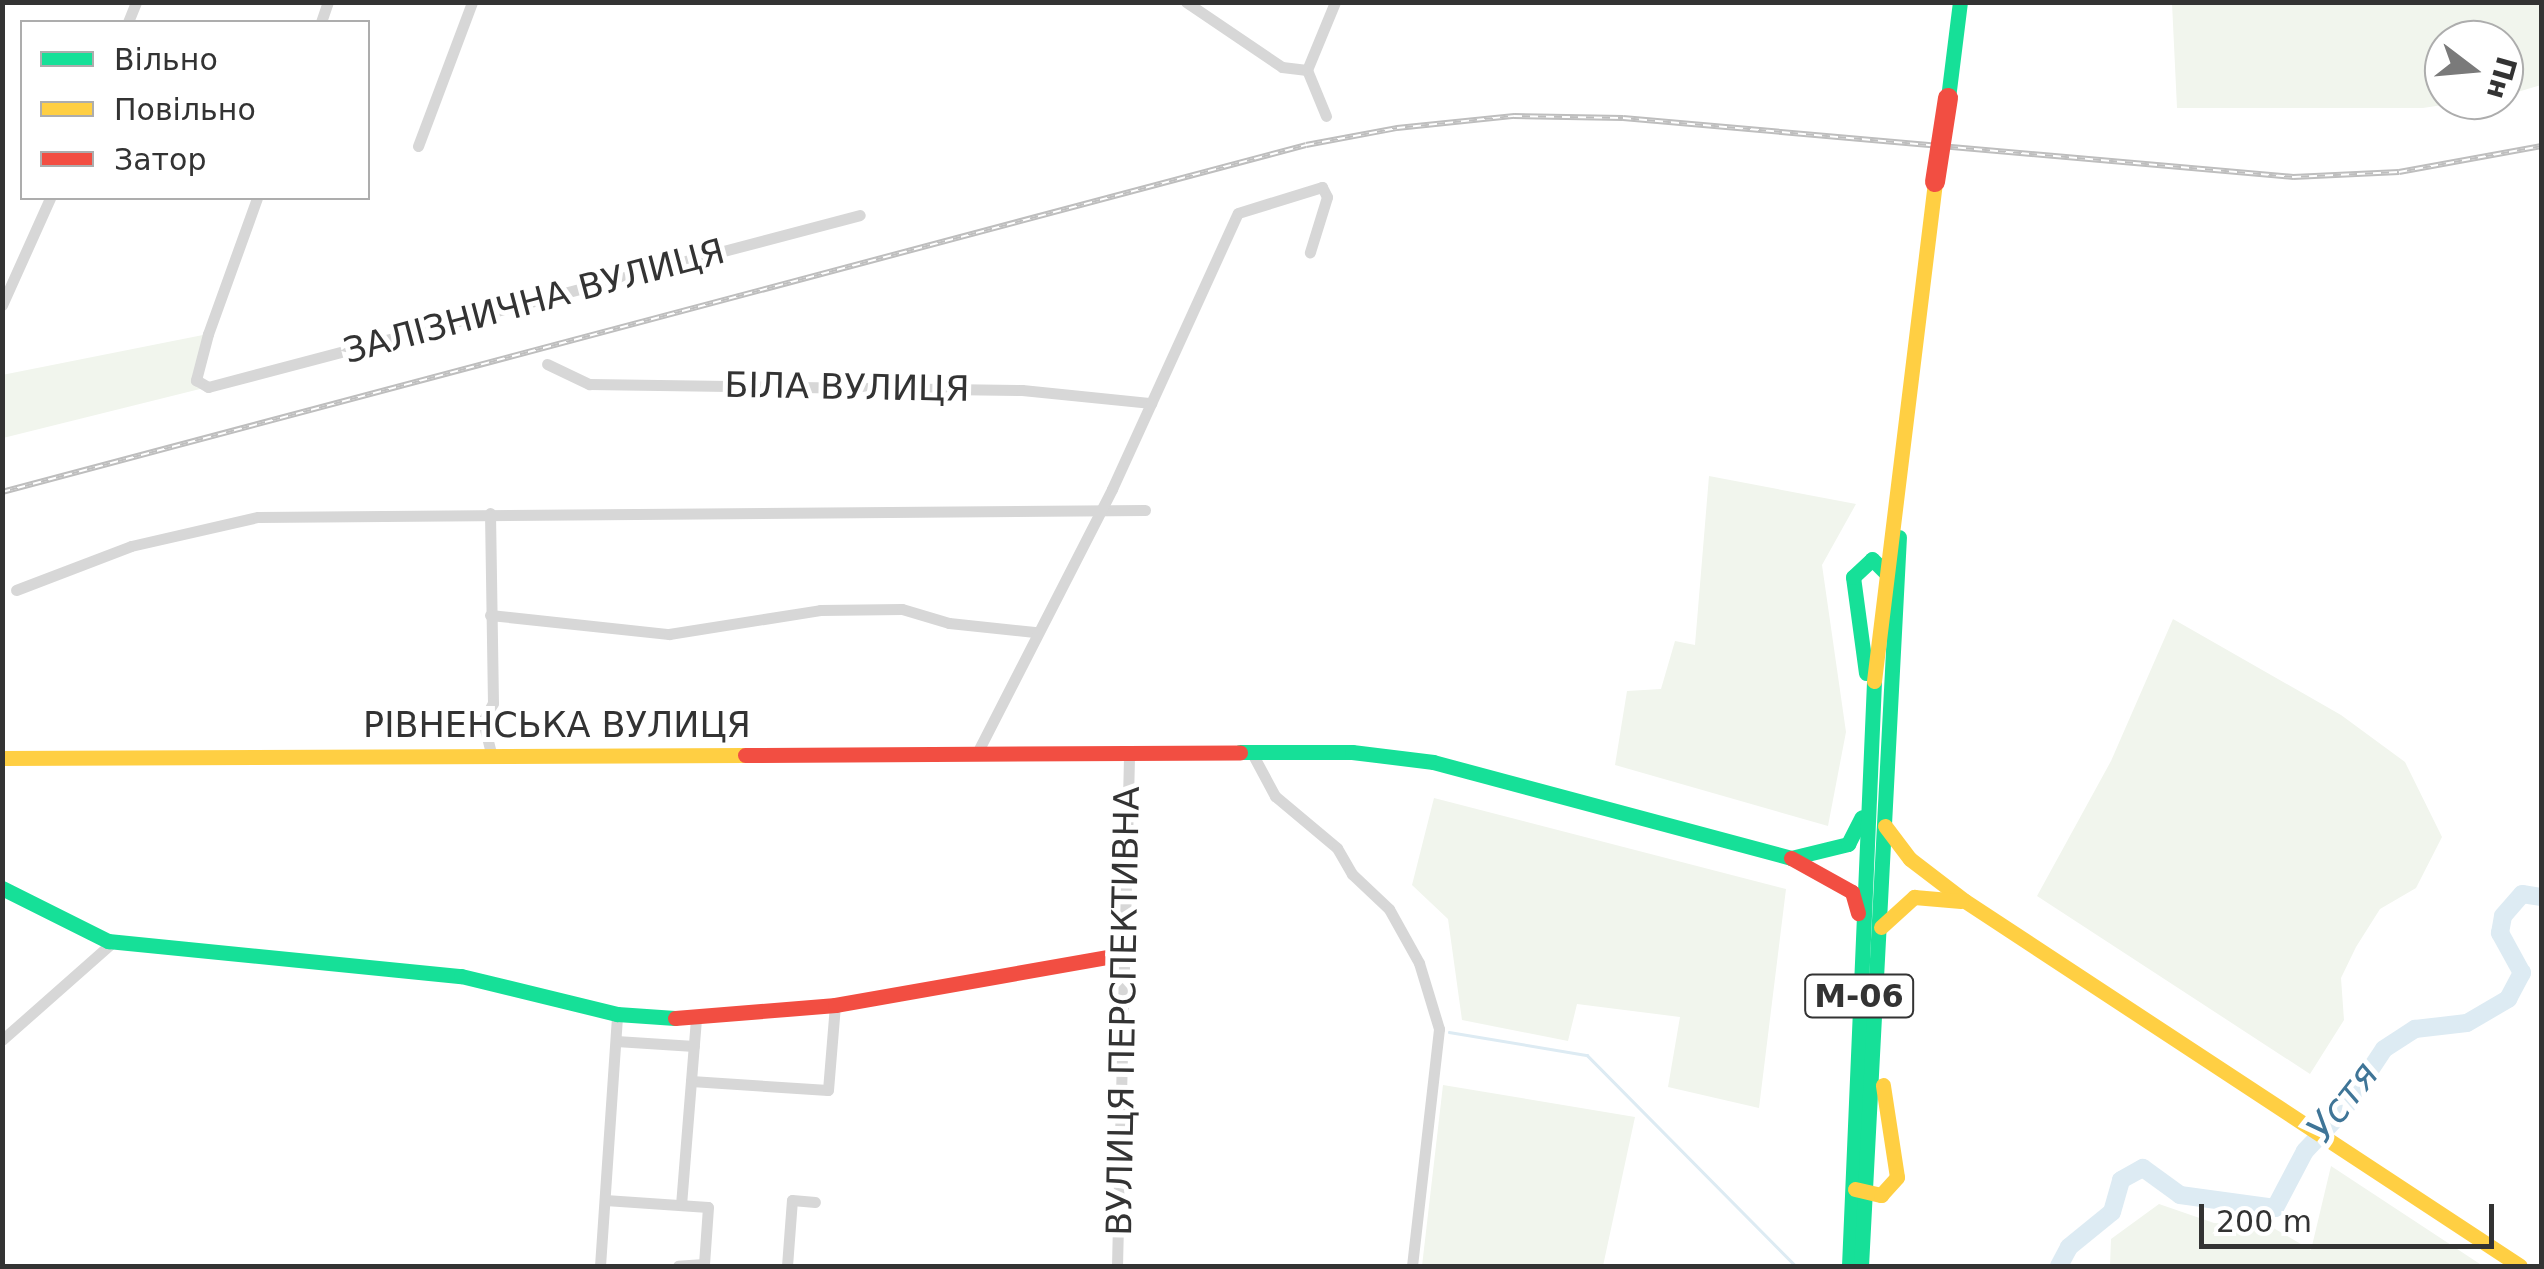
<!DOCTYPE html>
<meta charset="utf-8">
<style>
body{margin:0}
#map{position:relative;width:2544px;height:1269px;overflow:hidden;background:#fff;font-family:"DejaVu Sans",sans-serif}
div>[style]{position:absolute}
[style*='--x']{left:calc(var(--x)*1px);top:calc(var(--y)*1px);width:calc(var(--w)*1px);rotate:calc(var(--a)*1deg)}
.green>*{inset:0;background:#f1f5ed}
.stream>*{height:2.5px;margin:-1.25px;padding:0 1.25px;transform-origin:1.25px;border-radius:1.25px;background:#ddebf3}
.river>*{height:18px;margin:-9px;padding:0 9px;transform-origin:9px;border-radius:9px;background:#ddebf3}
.street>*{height:11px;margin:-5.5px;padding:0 5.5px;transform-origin:5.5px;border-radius:5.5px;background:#d7d7d7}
.fast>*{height:15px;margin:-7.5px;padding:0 7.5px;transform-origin:7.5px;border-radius:7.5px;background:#16e098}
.slow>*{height:15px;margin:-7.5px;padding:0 7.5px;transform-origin:7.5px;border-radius:7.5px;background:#ffcf43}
.jam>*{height:15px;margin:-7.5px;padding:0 7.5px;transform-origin:7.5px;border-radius:7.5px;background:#f24e42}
.rail>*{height:6px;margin-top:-3px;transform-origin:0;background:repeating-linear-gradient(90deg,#fff 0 8px,#bebebe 0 16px);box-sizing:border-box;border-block:2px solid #bebebe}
.jam-bridge>*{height:20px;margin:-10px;padding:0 10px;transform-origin:10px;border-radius:10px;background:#f24e42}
span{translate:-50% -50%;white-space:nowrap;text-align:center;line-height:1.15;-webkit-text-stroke:10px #fff;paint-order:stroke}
.shield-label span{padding:2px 8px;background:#fff;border:2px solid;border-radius:8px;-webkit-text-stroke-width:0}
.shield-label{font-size:32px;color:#333;font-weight:700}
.street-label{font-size:35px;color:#333}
.water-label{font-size:38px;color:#3f7597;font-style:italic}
.frame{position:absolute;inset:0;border:5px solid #333;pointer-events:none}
.legend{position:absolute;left:20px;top:20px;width:350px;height:180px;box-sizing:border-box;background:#fff;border:2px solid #adadad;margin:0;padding:12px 18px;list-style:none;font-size:30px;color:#333}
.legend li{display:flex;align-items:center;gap:20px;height:50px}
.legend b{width:50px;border:2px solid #adadad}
.north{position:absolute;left:2424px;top:20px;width:100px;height:100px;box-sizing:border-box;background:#fff;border:2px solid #adadad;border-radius:50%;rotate:106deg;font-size:28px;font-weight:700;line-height:40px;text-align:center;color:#333}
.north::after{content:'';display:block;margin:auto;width:35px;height:45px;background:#7a7a7a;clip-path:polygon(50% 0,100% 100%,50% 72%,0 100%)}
.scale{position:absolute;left:2199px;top:1204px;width:295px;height:45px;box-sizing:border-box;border:5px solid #333;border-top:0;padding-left:12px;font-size:30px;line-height:35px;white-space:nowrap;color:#333;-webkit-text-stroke:8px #fff;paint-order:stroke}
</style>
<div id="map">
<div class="green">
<div style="clip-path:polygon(2172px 3px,2541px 3px,2541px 85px,2504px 96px,2504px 40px,2444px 40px,2444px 100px,2475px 100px,2423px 108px,2177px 108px)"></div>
<div style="clip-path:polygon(208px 334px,196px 380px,208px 387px,3px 438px,2px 375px)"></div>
<div style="clip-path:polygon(1709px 476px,1856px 504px,1822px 565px,1846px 732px,1828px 826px,1615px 765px,1627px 691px,1661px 689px,1675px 641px,1695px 645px)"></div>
<div style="clip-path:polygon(2173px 619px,2341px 715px,2405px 762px,2442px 837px,2416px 888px,2380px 909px,2356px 947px,2341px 978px,2344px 1020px,2310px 1074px,2037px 896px,2111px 761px)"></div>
<div style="clip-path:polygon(1434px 798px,1786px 889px,1759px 1108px,1668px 1087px,1680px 1017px,1577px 1004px,1568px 1041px,1462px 1020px,1448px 919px,1412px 885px)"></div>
<div style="clip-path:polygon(1443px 1085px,1635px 1117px,1603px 1266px,1422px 1266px)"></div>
<div style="clip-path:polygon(2331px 1166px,2483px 1266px,2110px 1266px,2111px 1239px,2159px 1204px,2214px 1223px,2270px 1226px,2311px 1250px)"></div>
</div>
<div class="stream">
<div style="--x:1449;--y:1032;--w:140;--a:9.5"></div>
<div style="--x:1587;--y:1055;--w:297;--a:45.3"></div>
</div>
<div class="river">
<div style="--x:2059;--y:1266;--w:21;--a:-62"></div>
<div style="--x:2069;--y:1247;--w:55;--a:-39.1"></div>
<div style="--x:2112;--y:1212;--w:33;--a:-74"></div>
<div style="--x:2121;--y:1180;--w:25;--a:-29"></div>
<div style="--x:2143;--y:1168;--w:46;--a:36.1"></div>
<div style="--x:2180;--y:1195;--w:96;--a:7.8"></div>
<div style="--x:2275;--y:1208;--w:64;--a:-62.2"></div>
<div style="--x:2305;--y:1151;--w:55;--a:-46.5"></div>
<div style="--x:2343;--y:1111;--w:74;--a:-56.5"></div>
<div style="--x:2384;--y:1049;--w:37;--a:-33"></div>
<div style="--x:2415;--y:1029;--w:52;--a:-6.6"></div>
<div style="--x:2467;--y:1023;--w:48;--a:-30.3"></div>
<div style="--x:2508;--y:999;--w:30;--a:-62"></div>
<div style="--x:2522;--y:973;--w:46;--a:-118.8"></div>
<div style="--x:2500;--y:933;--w:17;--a:-80"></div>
<div style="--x:2503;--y:916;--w:29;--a:-49"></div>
<div style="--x:2522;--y:894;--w:20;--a:9"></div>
</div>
<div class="street">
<div style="--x:1186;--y:2;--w:116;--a:34.1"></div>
<div style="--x:1282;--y:67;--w:25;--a:7"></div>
<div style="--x:128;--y:22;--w:22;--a:-68"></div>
<div style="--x:321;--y:22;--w:21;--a:-71"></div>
<div style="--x:1326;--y:116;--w:50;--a:-112.4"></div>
<div style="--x:1307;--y:70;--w:74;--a:-67.6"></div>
<div style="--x:418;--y:146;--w:154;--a:-69.4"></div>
<div style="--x:257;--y:198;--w:145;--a:109.8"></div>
<div style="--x:208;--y:334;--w:48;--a:104.6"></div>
<div style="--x:196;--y:380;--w:14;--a:30"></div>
<div style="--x:208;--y:387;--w:674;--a:-14.78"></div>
<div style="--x:2;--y:305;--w:117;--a:-65.8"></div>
<div style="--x:547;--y:364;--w:47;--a:25.5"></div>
<div style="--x:589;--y:384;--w:433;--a:0.8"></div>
<div style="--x:1022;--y:390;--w:130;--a:5.8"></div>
<div style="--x:490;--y:513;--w:190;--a:89.1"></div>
<div style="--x:493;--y:703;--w:21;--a:119"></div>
<div style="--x:483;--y:721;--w:38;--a:76"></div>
<div style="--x:16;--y:590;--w:123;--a:-20.9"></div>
<div style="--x:131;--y:546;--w:130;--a:-12.9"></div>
<div style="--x:258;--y:517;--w:887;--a:-0.45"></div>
<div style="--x:490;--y:615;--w:180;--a:6.1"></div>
<div style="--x:669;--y:634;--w:153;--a:-9"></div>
<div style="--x:820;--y:610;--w:82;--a:-0.7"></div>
<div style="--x:902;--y:609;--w:49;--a:16.6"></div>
<div style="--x:949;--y:623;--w:86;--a:6"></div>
<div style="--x:976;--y:755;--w:299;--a:-62.9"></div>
<div style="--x:1112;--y:489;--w:303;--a:-65.5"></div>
<div style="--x:1238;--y:213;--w:88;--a:-17.2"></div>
<div style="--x:1322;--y:187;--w:11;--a:63"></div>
<div style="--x:1327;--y:197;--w:58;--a:107.2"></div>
<div style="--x:1253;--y:755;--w:47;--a:61.8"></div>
<div style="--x:1275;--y:796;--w:81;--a:40"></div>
<div style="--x:1337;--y:848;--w:30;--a:60"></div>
<div style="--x:1352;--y:874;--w:51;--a:43.4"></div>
<div style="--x:1389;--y:909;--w:62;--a:60.9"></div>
<div style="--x:1419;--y:963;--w:69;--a:73.1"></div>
<div style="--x:1439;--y:1029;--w:239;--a:96.5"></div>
<div style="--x:2;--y:1040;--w:149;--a:-41.5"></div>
<div style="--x:616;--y:1041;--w:78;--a:3.7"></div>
<div style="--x:691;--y:1081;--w:137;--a:3.8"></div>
<div style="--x:828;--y:1090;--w:85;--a:-85.3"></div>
<div style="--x:605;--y:1200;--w:103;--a:3.9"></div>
<div style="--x:708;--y:1207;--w:57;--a:94"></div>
<div style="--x:704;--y:1264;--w:26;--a:176"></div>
<div style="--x:681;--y:1205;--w:186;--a:-85.4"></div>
<div style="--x:600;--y:1266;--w:253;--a:-86.1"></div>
<div style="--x:787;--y:1266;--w:66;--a:-85.7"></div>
<div style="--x:792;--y:1200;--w:23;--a:5"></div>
<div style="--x:1117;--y:1266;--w:511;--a:-88.65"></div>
</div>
<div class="fast">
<div style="--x:1948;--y:98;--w:97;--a:-82.9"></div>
<div style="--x:1866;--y:673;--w:97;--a:-97.7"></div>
<div style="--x:1853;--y:577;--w:26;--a:-43"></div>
<div style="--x:1872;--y:559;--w:24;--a:45"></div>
<div style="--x:1240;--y:752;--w:112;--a:0"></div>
<div style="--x:1352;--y:752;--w:82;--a:7"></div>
<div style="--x:1433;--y:762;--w:371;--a:15"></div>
<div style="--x:1791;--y:858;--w:59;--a:-13.8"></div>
<div style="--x:1848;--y:844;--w:30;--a:-63"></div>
<div style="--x:2;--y:888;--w:119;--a:26.6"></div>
<div style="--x:108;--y:941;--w:355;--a:5.7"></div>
<div style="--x:461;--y:976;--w:161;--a:13.7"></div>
<div style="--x:617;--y:1014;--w:58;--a:3.9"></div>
<div style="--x:1849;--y:1266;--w:586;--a:-87.55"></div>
<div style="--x:1861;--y:1266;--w:730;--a:-87.02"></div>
</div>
<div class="slow">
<div style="--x:1874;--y:681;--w:503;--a:-83.03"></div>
<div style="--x:2;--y:758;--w:743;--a:-0.23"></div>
<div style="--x:1885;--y:826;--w:41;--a:52.9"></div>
<div style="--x:1910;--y:859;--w:69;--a:37.4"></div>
<div style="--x:1965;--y:901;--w:664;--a:33.33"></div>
<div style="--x:1881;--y:927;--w:45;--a:-42.3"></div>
<div style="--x:1914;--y:897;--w:47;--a:4.9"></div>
<div style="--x:1855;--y:1189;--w:27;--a:13"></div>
<div style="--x:1881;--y:1195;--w:24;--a:-48"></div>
<div style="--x:1897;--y:1177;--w:93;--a:-98.7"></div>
</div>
<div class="jam">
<div style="--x:745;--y:755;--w:495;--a:-0.3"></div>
<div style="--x:1791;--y:858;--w:70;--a:29.1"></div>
<div style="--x:1852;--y:892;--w:22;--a:74"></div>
<div style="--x:675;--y:1018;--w:161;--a:-4.6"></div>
<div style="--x:835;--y:1005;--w:293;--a:-10"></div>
</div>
<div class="rail">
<div style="--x:2;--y:492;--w:1349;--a:-14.9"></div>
<div style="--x:1306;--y:145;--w:93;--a:-10.6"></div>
<div style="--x:1397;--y:128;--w:118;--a:-5.9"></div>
<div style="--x:1514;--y:116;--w:109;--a:1.1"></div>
<div style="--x:1623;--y:118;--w:673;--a:5.03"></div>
<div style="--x:2293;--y:177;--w:106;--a:-2.7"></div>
<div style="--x:2399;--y:172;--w:145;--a:-10.3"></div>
</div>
<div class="jam-bridge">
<div style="--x:1935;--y:182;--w:85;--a:-81.2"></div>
</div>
<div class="shield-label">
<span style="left:1859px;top:996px">М-06</span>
</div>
<div class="street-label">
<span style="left:534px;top:301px;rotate:-15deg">ЗАЛІЗНИЧНА ВУЛИЦЯ</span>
<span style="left:847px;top:387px;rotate:1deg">БІЛА ВУЛИЦЯ</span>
<span style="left:557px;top:725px">РІВНЕНСЬКА ВУЛИЦЯ</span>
<span style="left:1123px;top:1011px;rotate:-89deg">ВУЛИЦЯ ПЕРСПЕКТИВНА</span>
</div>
<div class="water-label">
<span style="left:2343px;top:1102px;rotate:-52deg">Устя</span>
</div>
<div class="frame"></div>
<ul class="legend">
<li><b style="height:12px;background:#16e098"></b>Вільно</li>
<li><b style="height:12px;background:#ffcf43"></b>Повільно</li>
<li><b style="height:12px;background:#f24e42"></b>Затор</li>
</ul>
<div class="north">Пн</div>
<div class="scale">200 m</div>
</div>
